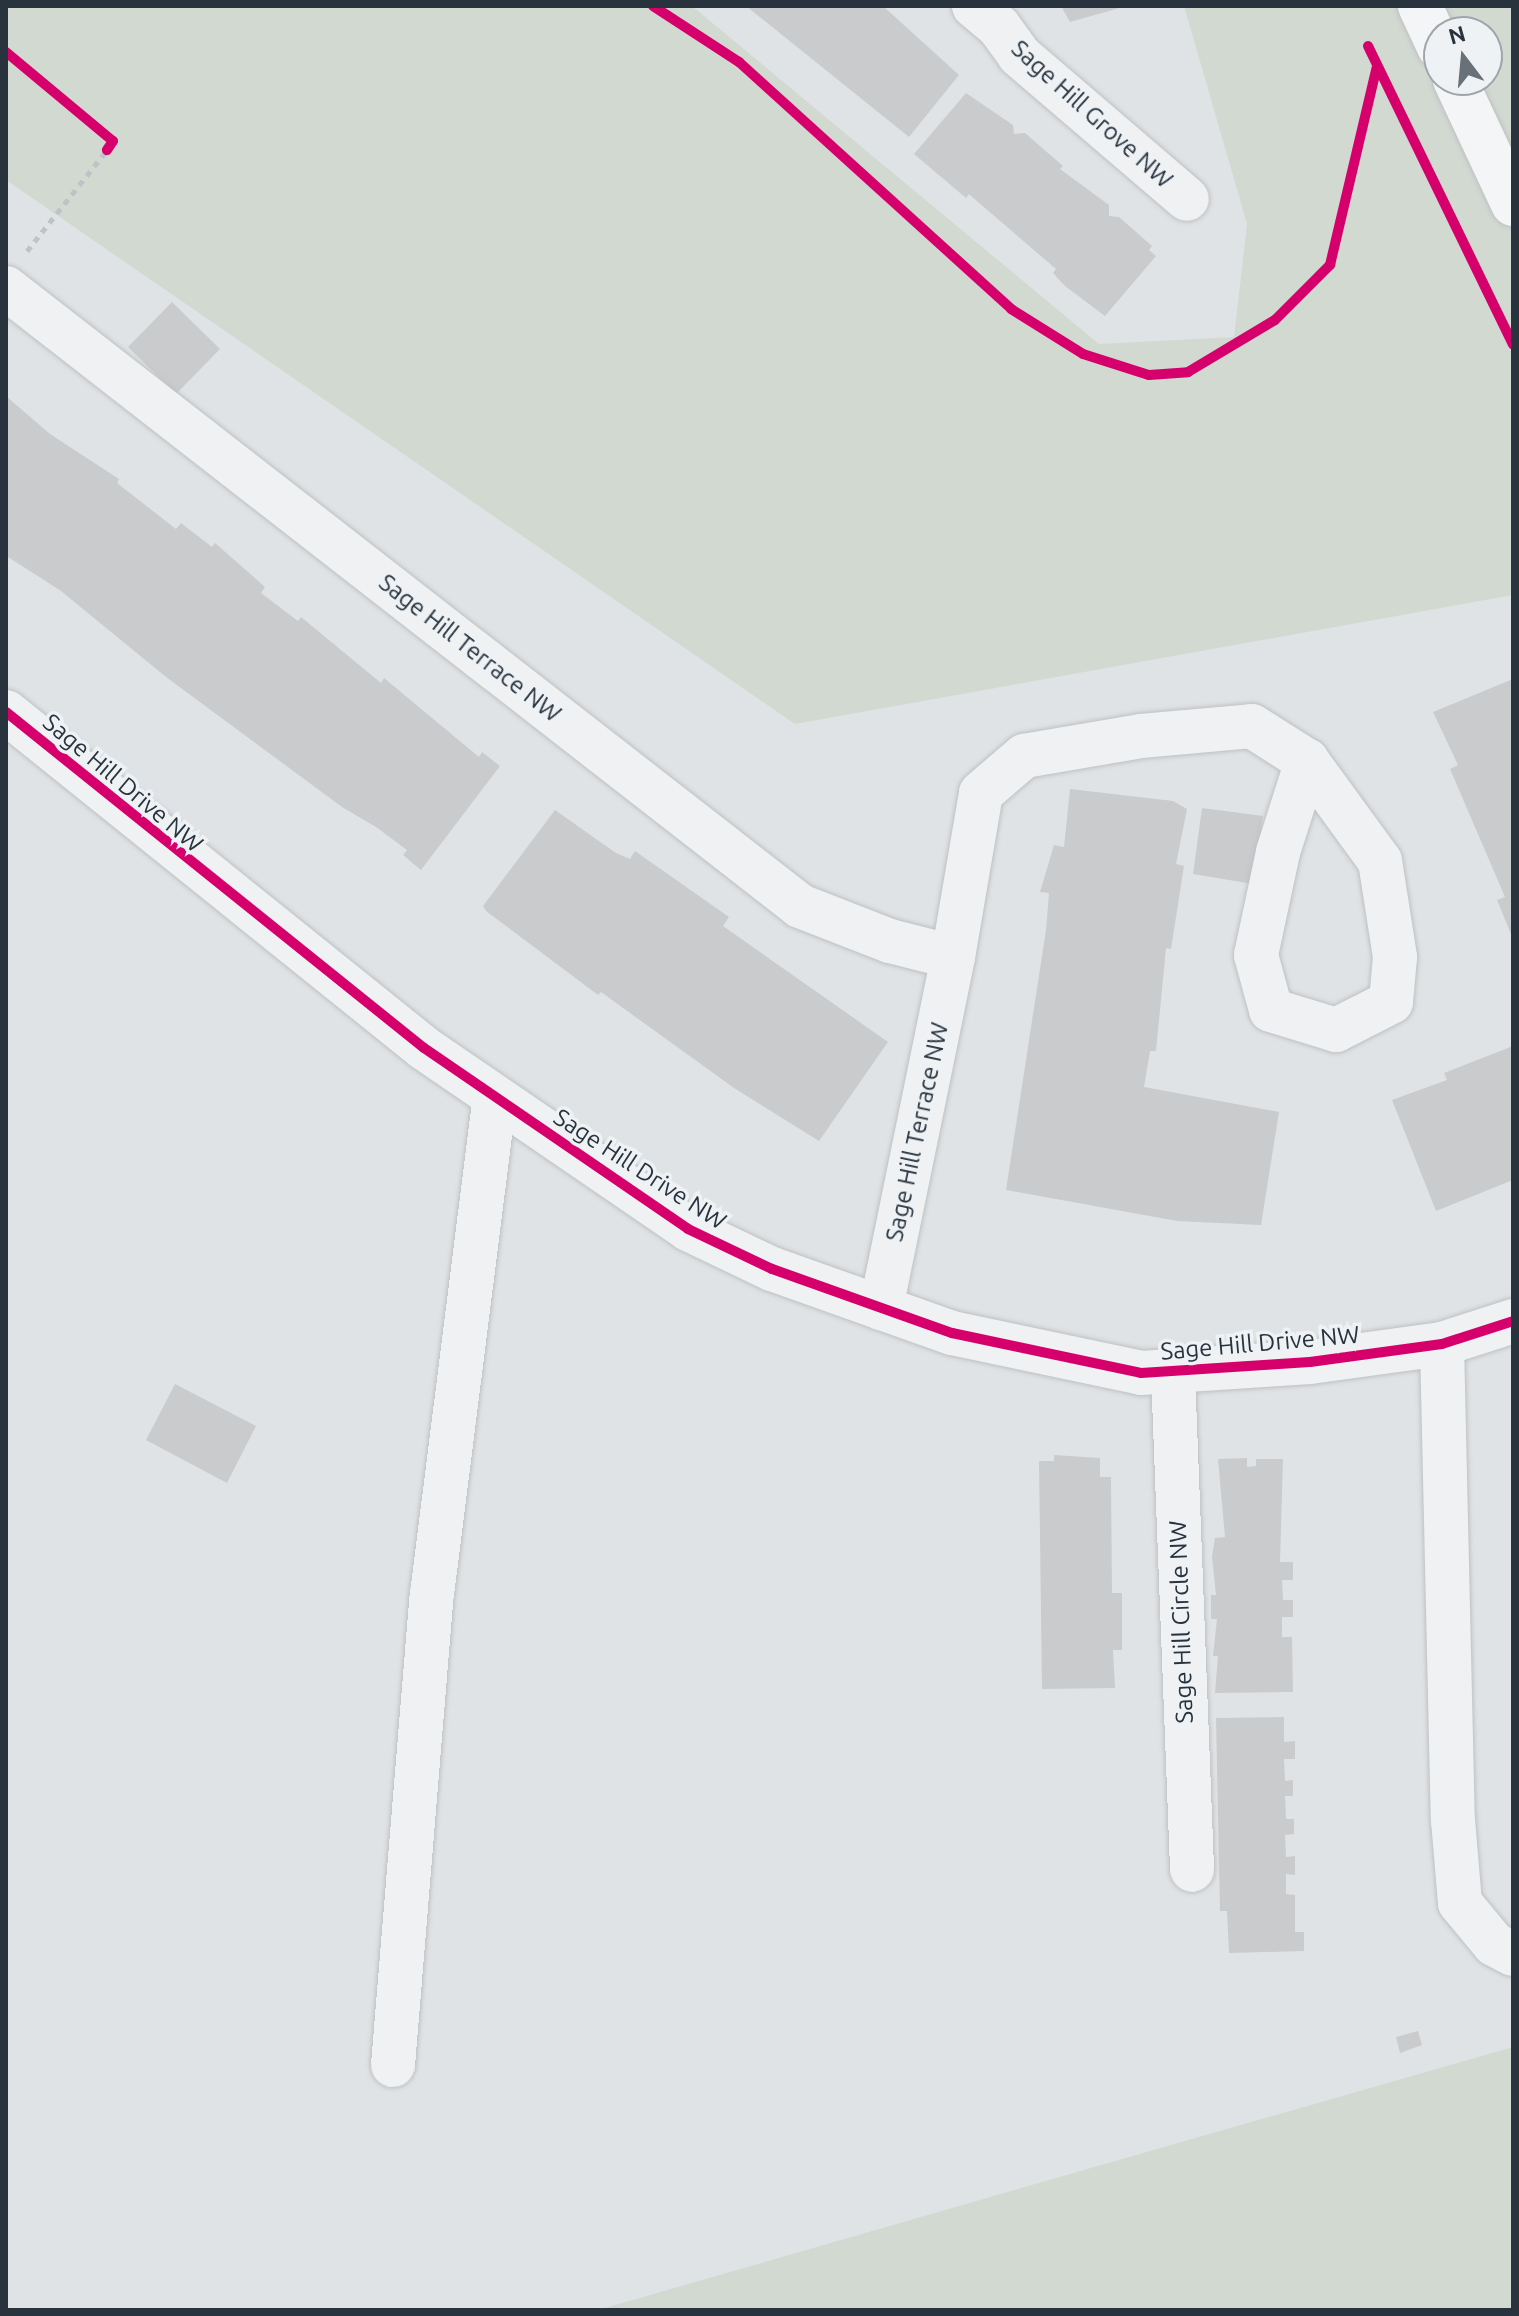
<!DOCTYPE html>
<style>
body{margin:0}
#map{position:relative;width:1519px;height:2316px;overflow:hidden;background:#e0e3e5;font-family:Ubuntu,sans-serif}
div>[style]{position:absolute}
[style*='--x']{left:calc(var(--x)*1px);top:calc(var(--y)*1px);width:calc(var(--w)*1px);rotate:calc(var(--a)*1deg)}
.green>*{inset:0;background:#d2d9d1}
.building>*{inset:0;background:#c9cbcd}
.path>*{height:5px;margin-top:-2.5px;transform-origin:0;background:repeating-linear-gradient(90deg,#bfc3c6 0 6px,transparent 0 12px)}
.roads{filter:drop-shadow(0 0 2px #bec1c3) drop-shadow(0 0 2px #bec1c3)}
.minor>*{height:44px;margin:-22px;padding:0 22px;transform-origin:22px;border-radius:22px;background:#f0f1f2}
.major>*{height:44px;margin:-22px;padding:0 22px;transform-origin:22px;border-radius:22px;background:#f4f5f6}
.cycleway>*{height:10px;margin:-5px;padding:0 5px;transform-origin:5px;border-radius:5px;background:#d6006c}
span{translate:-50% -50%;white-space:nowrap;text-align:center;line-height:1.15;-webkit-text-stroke:7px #eef2f5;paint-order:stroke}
.street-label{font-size:24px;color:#28333d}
.frame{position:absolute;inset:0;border:8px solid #28333d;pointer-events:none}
.north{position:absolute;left:1423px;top:16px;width:80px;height:80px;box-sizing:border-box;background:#eef2f5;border:2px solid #9fa6ab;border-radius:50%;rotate:344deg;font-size:22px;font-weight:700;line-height:32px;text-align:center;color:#28333d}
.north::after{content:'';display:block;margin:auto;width:28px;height:36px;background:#687178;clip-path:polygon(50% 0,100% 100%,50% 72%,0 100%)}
</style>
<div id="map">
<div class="green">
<div style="clip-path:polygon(evenodd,6px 6px,692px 6px,1099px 344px,1234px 337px,1247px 224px,1184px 6px,1513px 6px,1513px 595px,795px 724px,6px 180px,6px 6px,1439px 32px,1487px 32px,1487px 80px,1439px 80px,1439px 32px)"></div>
<div style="clip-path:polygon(1513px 2047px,1513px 2310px,598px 2310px,1049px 2180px)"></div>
</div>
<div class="building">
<div style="clip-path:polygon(746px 6px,883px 6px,959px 75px,909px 137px)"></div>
<div style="clip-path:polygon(1061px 6px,1123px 6px,1123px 7px,1070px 22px)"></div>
<div style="clip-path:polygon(966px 93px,1013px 125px,1014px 134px,1025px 133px,1063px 166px,1060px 169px,1109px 205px,1109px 216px,1119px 217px,1152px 246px,1149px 250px,1156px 256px,1105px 316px,1065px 286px,1053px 273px,1056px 269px,978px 202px,969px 194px,966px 198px,914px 154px)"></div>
<div style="clip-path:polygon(172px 302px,220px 349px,176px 394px,128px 347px)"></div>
<div style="clip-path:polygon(6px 396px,50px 434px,119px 479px,117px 483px,176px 529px,181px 523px,212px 547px,215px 543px,265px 587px,261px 593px,298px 621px,301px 617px,381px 683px,384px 678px,479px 757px,482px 752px,500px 766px,421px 870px,403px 855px,407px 850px,376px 827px,342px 807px,166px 677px,61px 591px,8px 557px)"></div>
<div style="clip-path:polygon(1513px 679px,1513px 939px,1497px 900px,1505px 897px,1450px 769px,1458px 765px,1433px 712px)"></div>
<div style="clip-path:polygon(1070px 789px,1173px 801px,1187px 809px,1176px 864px,1184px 866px,1171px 949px,1166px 948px,1156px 1051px,1150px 1051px,1144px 1087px,1279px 1112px,1261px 1225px,1177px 1221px,1006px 1190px,1046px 930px,1049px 893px,1040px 892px,1054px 845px,1064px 847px)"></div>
<div style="clip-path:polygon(1202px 808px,1263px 816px,1253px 884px,1193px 874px)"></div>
<div style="clip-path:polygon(555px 810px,616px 853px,630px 859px,635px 851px,729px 917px,723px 926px,888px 1042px,819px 1141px,734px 1088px,601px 992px,598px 995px,486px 911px,483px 906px)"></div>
<div style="clip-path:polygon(1513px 1046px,1513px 1180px,1436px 1211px,1392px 1100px,1447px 1080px,1444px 1073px)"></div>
<div style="clip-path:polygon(175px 1384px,256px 1426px,227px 1483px,146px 1440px)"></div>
<div style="clip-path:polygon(1054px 1455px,1100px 1458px,1100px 1477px,1111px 1477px,1112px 1593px,1122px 1593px,1122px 1650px,1113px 1650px,1115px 1688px,1042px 1689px,1039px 1461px,1054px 1461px)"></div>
<div style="clip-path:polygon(1247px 1458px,1247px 1467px,1256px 1466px,1256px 1459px,1283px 1459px,1280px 1562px,1293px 1562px,1293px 1580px,1282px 1580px,1283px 1600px,1293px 1600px,1293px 1617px,1282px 1617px,1282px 1637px,1292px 1637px,1293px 1692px,1215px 1693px,1218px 1656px,1213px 1656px,1217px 1619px,1211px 1619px,1211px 1595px,1216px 1595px,1212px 1557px,1215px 1538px,1225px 1537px,1218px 1459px)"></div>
<div style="clip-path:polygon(1284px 1717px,1284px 1742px,1295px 1741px,1295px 1759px,1284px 1759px,1285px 1781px,1293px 1780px,1293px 1796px,1285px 1796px,1286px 1819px,1294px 1819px,1294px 1834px,1285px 1835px,1286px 1857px,1295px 1856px,1295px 1875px,1286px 1874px,1286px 1894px,1295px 1895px,1295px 1932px,1304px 1932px,1304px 1951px,1229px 1953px,1227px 1911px,1220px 1911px,1216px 1718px)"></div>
<div style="clip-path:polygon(1418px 2031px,1422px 2045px,1400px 2053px,1396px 2037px)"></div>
</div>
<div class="path">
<div style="--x:27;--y:251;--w:129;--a:-51.6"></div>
</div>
<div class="roads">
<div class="minor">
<div style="--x:974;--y:6;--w:33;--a:40"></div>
<div style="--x:999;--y:27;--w:34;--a:54"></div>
<div style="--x:1019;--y:55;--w:221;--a:40.6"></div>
<div style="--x:6;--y:288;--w:1006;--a:37.89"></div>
<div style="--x:800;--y:906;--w:97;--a:21.3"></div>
<div style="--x:890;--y:941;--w:65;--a:14.3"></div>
<div style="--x:6;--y:712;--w:536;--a:38.79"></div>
<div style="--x:424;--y:1048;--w:320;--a:34.4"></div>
<div style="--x:688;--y:1229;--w:93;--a:25.5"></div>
<div style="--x:772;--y:1269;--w:191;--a:19.6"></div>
<div style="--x:952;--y:1333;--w:193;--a:11.9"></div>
<div style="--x:1141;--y:1373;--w:169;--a:-3.7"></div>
<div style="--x:1310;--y:1362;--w:133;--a:-7.8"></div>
<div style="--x:1442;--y:1344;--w:75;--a:-17.9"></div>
<div style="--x:881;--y:1308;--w:358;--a:-78.4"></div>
<div style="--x:953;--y:957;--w:166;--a:-80.3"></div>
<div style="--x:981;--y:793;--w:57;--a:-40.7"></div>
<div style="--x:1024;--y:756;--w:119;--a:-9.7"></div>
<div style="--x:1141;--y:736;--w:111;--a:-5.1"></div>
<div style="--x:1252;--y:726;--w:65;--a:32.5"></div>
<div style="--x:1307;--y:761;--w:124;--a:53.9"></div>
<div style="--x:1380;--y:861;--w:97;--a:81.1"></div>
<div style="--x:1395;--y:957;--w:45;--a:95.1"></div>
<div style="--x:1391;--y:1002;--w:62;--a:153"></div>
<div style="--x:1336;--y:1030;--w:68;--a:-162.9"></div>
<div style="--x:1271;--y:1010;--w:57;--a:-105.3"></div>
<div style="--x:1256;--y:955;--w:105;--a:-77.9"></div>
<div style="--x:1278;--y:852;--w:96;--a:-72.3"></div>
<div style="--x:1442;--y:1344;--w:476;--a:88.7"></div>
<div style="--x:1453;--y:1820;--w:83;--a:85.2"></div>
<div style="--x:1460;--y:1903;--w:53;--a:50.3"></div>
<div style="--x:1494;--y:1944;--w:21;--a:28"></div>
<div style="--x:1173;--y:1373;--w:497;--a:87.8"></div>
<div style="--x:393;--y:2065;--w:473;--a:-85.3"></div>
<div style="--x:432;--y:1594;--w:500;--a:-82.8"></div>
</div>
<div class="major">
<div style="--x:1420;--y:6;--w:45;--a:65.1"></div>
<div style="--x:1455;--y:80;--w:137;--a:64.9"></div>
</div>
</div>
<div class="cycleway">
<div style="--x:653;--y:6;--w:103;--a:33.1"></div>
<div style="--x:739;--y:62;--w:367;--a:42.2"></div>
<div style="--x:1011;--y:309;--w:85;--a:32"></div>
<div style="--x:1083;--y:354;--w:69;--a:17.7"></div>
<div style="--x:1149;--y:375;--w:39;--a:-4"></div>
<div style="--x:1188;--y:372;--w:101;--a:-30.9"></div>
<div style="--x:1275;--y:320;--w:78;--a:-45"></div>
<div style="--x:1330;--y:265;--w:204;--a:-76.7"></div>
<div style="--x:1368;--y:46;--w:332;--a:64.1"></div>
<div style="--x:6;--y:52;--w:139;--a:39.8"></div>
<div style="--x:113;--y:141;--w:11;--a:124"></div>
<div style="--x:6;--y:712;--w:536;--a:38.79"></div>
<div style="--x:424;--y:1048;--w:320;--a:34.4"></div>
<div style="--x:688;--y:1229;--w:93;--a:25.5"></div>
<div style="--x:772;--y:1269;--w:191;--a:19.6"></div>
<div style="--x:952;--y:1333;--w:193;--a:11.9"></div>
<div style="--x:1141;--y:1373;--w:169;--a:-3.7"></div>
<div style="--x:1310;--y:1362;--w:133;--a:-7.8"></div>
<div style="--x:1442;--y:1344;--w:75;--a:-17.9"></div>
</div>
<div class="street-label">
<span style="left:1092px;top:114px;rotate:42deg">Sage Hill Grove NW</span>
<span style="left:470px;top:648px;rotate:38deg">Sage Hill Terrace NW</span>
<span style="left:123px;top:783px;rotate:40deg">Sage Hill Drive NW</span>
<span style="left:917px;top:1132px;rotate:-78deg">Sage Hill Terrace NW</span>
<span style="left:640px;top:1169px;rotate:33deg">Sage Hill Drive NW</span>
<span style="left:1260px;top:1343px;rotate:-5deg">Sage Hill Drive NW</span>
<span style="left:1181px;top:1622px;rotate:-92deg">Sage Hill Circle NW</span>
</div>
<div class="frame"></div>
<div class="north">N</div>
</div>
